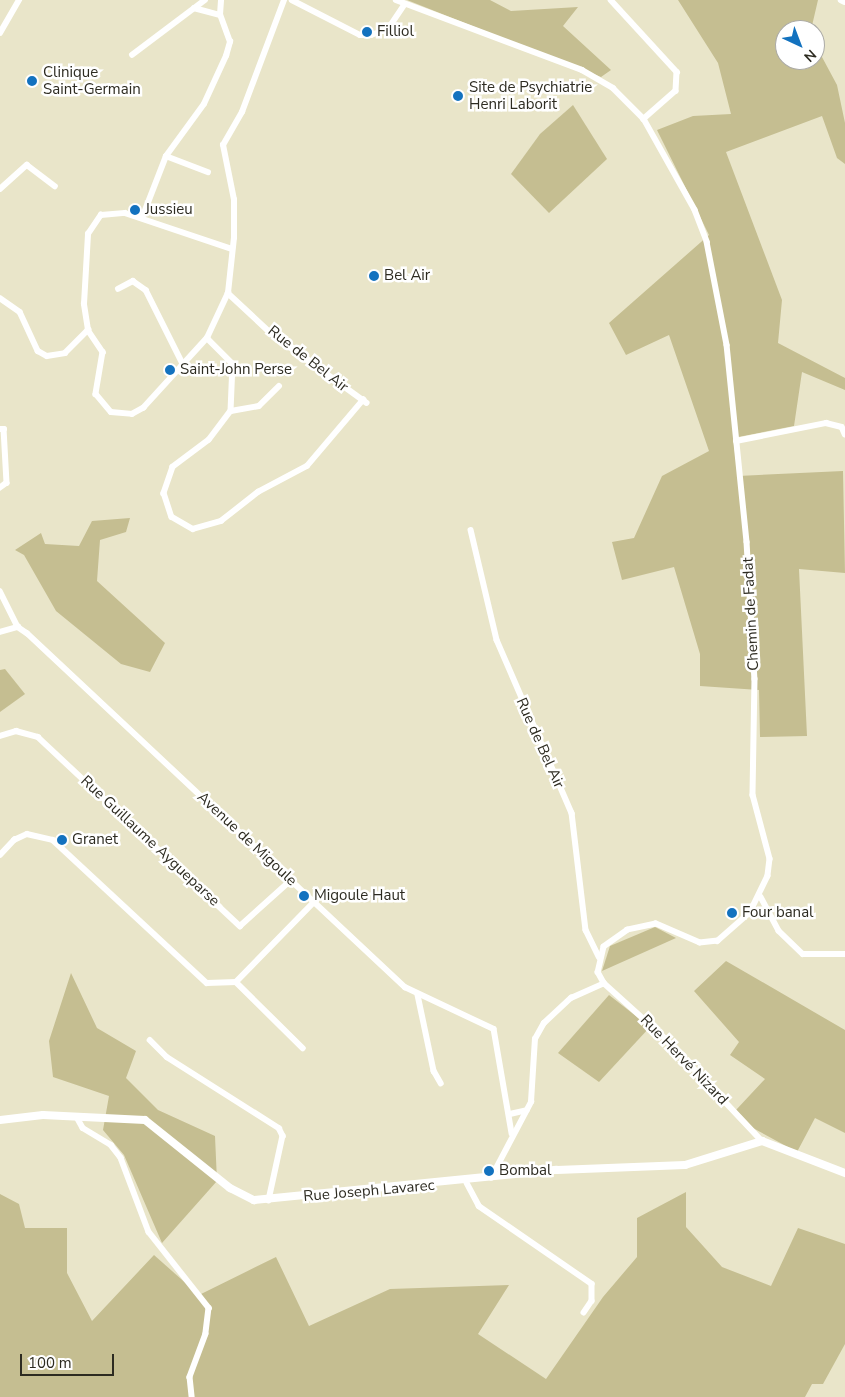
<!DOCTYPE html>
<meta charset="utf-8">
<style>
body{margin:0}
#map{position:relative;width:845px;height:1397px;overflow:hidden;background:#e9e5c9;font-family:"Nunito Sans",sans-serif}
div>[style]{position:absolute}
[style*='--x']{left:calc(var(--x)*1px);top:calc(var(--y)*1px);width:calc(var(--w)*1px);rotate:calc(var(--a)*1deg)}
.green>*{inset:0;background:#c5be91}
.street>*{height:5.5px;margin:-2.75px;padding:0 2.75px;transform-origin:2.75px;border-radius:2.75px;background:#fff}
.secondary>*{height:8px;margin:-4px;padding:0 4px;transform-origin:4px;border-radius:4px;background:#fff}
.dots>*{width:14px;height:14px;translate:-50% -50%;box-sizing:border-box;border:2px solid #fff;border-radius:50%}
span{translate:-50% -50%;white-space:nowrap;text-align:center;line-height:1.15;-webkit-text-stroke:5px #fff;paint-order:stroke}
.poi-label{font-size:15px;color:#2d2b21}
.left{translate:0 -50%;text-align:left}
.street-label{font-size:15px;color:#2d2b21}
.north{position:absolute;left:775px;top:20px;width:50px;height:50px;box-sizing:border-box;background:#fff;border:1px solid #abaaa6;border-radius:50%;rotate:137deg;font-size:14px;font-weight:700;line-height:20px;text-align:center;color:#2d2b21}
.north::after{content:'';display:block;margin:auto;width:18px;height:22px;background:#1372bf;clip-path:polygon(50% 0,100% 100%,50% 72%,0 100%)}
.scale{position:absolute;left:20px;top:1354px;width:94px;height:22px;box-sizing:border-box;border:2px solid #2d2b21;border-top:0;padding-left:6px;font-size:15px;line-height:18px;white-space:nowrap;color:#2d2b21;-webkit-text-stroke:4px #fff;paint-order:stroke}
</style>
<div id="map">
<div class="green">
<div style="clip-path:polygon(407px 0,490px 0,511px 11px,578px 7px,563px 26px,611px 70px,601px 77px)"></div>
<div style="clip-path:polygon(678px 0,818px 0,811px 30px,785px 30px,785px 60px,815px 60px,815px 44px,837px 85px,845px 123px,845px 164px,837px 158px,822px 116px,726px 152px,782px 300px,778px 343px,845px 378px,845px 390px,802px 372px,794px 426px,733px 438px,738px 476px,843px 471px,845px 573px,799px 569px,807px 736px,760px 737px,759px 690px,700px 686px,700px 654px,674px 567px,622px 580px,612px 542px,634px 538px,662px 476px,709px 451px,669px 335px,626px 355px,609px 323px,709px 235px,657px 130px,693px 116px,731px 114px,718px 63px)"></div>
<div style="clip-path:polygon(573px 105px,607px 159px,549px 213px,511px 174px,540px 134px)"></div>
<div style="clip-path:polygon(130px 518px,126px 532px,100px 540px,97px 581px,165px 643px,150px 672px,121px 664px,56px 611px,24px 555px,15px 550px,41px 533px,45px 544px,79px 546px,92px 521px)"></div>
<div style="clip-path:polygon(5px 669px,25px 694px,0 712px,0 670px)"></div>
<div style="clip-path:polygon(655px 927px,676px 938px,602px 971px,610px 946px)"></div>
<div style="clip-path:polygon(726px 961px,845px 1030px,845px 1133px,815px 1118px,797px 1152px,753px 1128px,736px 1110px,765px 1079px,730px 1055px,739px 1042px,694px 991px)"></div>
<div style="clip-path:polygon(71px 973px,97px 1028px,136px 1051px,126px 1078px,158px 1110px,215px 1136px,217px 1181px,162px 1243px,124px 1155px,103px 1130px,109px 1096px,53px 1077px,49px 1041px)"></div>
<div style="clip-path:polygon(609px 995px,650px 1027px,599px 1082px,558px 1053px)"></div>
<div style="clip-path:polygon(686px 1192px,686px 1227px,722px 1267px,771px 1286px,798px 1228px,845px 1244px,845px 1344px,823px 1384px,812px 1384px,805px 1397px,0 1397px,0 1194px,19px 1204px,25px 1228px,67px 1228px,67px 1273px,92px 1321px,154px 1255px,199px 1295px,276px 1257px,309px 1326px,390px 1289px,509px 1285px,478px 1334px,546px 1379px,603px 1297px,637px 1257px,637px 1218px)"></div>
</div>
<div class="street">
<div style="--x:292;--y:0;--w:76;--a:27.2"></div>
<div style="--x:360;--y:35;--w:11;--a:0"></div>
<div style="--x:371;--y:35;--w:18;--a:-19"></div>
<div style="--x:388;--y:29;--w:29;--a:-56"></div>
<div style="--x:396;--y:0;--w:199;--a:20.6"></div>
<div style="--x:582;--y:70;--w:36;--a:30"></div>
<div style="--x:613;--y:88;--w:44;--a:45"></div>
<div style="--x:644;--y:119;--w:104;--a:60.7"></div>
<div style="--x:695;--y:210;--w:34;--a:69"></div>
<div style="--x:707;--y:242;--w:105;--a:79"></div>
<div style="--x:727;--y:345;--w:198;--a:84.2"></div>
<div style="--x:747;--y:542;--w:137;--a:86.7"></div>
<div style="--x:755;--y:679;--w:116;--a:91"></div>
<div style="--x:753;--y:795;--w:66;--a:75.1"></div>
<div style="--x:770;--y:859;--w:17;--a:97"></div>
<div style="--x:768;--y:876;--w:41;--a:115.9"></div>
<div style="--x:750;--y:913;--w:43;--a:138.8"></div>
<div style="--x:718;--y:941;--w:18;--a:174"></div>
<div style="--x:700;--y:943;--w:48;--a:-156.6"></div>
<div style="--x:656;--y:924;--w:29;--a:168"></div>
<div style="--x:628;--y:930;--w:29;--a:145"></div>
<div style="--x:604;--y:947;--w:26;--a:103"></div>
<div style="--x:598;--y:972;--w:13;--a:61"></div>
<div style="--x:604;--y:983;--w:84;--a:42.1"></div>
<div style="--x:666;--y:1039;--w:140;--a:46.7"></div>
<div style="--x:611;--y:0;--w:98;--a:47.5"></div>
<div style="--x:677;--y:72;--w:19;--a:93"></div>
<div style="--x:676;--y:91;--w:43;--a:138.8"></div>
<div style="--x:841;--y:0;--w:4;--a:27"></div>
<div style="--x:194;--y:8;--w:27;--a:15"></div>
<div style="--x:0;--y:33;--w:38;--a:-60"></div>
<div style="--x:132;--y:55;--w:91;--a:-37"></div>
<div style="--x:166;--y:156;--w:45;--a:20.9"></div>
<div style="--x:0;--y:189;--w:36;--a:-42"></div>
<div style="--x:27;--y:165;--w:35;--a:37"></div>
<div style="--x:142;--y:218;--w:66;--a:-68.8"></div>
<div style="--x:166;--y:156;--w:64;--a:-53.8"></div>
<div style="--x:204;--y:104;--w:53;--a:-65.4"></div>
<div style="--x:226;--y:56;--w:15;--a:-74"></div>
<div style="--x:230;--y:42;--w:29;--a:-110"></div>
<div style="--x:220;--y:15;--w:15;--a:-86"></div>
<div style="--x:118;--y:289;--w:17;--a:-28"></div>
<div style="--x:133;--y:281;--w:16;--a:35"></div>
<div style="--x:146;--y:290;--w:85;--a:63.4"></div>
<div style="--x:228;--y:293;--w:60;--a:43"></div>
<div style="--x:272;--y:334;--w:117;--a:36"></div>
<div style="--x:0;--y:298;--w:24;--a:35"></div>
<div style="--x:20;--y:312;--w:43;--a:65.2"></div>
<div style="--x:38;--y:351;--w:10;--a:29"></div>
<div style="--x:47;--y:356;--w:18;--a:-9"></div>
<div style="--x:65;--y:353;--w:33;--a:-45"></div>
<div style="--x:88;--y:330;--w:26;--a:-99"></div>
<div style="--x:84;--y:304;--w:70;--a:-86.7"></div>
<div style="--x:88;--y:234;--w:23;--a:-56"></div>
<div style="--x:101;--y:215;--w:24;--a:-5"></div>
<div style="--x:125;--y:213;--w:113;--a:18.6"></div>
<div style="--x:88;--y:330;--w:27;--a:56"></div>
<div style="--x:103;--y:352;--w:43;--a:99.5"></div>
<div style="--x:96;--y:394;--w:23;--a:50"></div>
<div style="--x:111;--y:412;--w:21;--a:5"></div>
<div style="--x:132;--y:414;--w:13;--a:-29"></div>
<div style="--x:143;--y:408;--w:95;--a:-47.6"></div>
<div style="--x:207;--y:338;--w:37;--a:45"></div>
<div style="--x:233;--y:364;--w:47;--a:92.4"></div>
<div style="--x:231;--y:411;--w:36;--a:127"></div>
<div style="--x:209;--y:440;--w:45;--a:143.1"></div>
<div style="--x:173;--y:467;--w:28;--a:109"></div>
<div style="--x:164;--y:493;--w:25;--a:72"></div>
<div style="--x:172;--y:517;--w:24;--a:30"></div>
<div style="--x:193;--y:529;--w:29;--a:-16"></div>
<div style="--x:221;--y:521;--w:47;--a:-38.1"></div>
<div style="--x:258;--y:492;--w:55;--a:-28"></div>
<div style="--x:307;--y:466;--w:87;--a:-49.7"></div>
<div style="--x:207;--y:338;--w:50;--a:-65"></div>
<div style="--x:228;--y:293;--w:55;--a:-83.8"></div>
<div style="--x:234;--y:238;--w:38;--a:-90"></div>
<div style="--x:234;--y:200;--w:56;--a:-101.3"></div>
<div style="--x:223;--y:145;--w:38;--a:-60"></div>
<div style="--x:242;--y:112;--w:120;--a:-69.4"></div>
<div style="--x:231;--y:411;--w:28;--a:-10"></div>
<div style="--x:259;--y:406;--w:28;--a:-45"></div>
<div style="--x:0;--y:429;--w:4;--a:0"></div>
<div style="--x:4;--y:429;--w:54;--a:86.8"></div>
<div style="--x:7;--y:483;--w:9;--a:144"></div>
<div style="--x:736;--y:441;--w:92;--a:-11.3"></div>
<div style="--x:826;--y:423;--w:16;--a:14"></div>
<div style="--x:842;--y:427;--w:8;--a:67"></div>
<div style="--x:471;--y:530;--w:113;--a:76.7"></div>
<div style="--x:497;--y:640;--w:189;--a:66.6"></div>
<div style="--x:572;--y:813;--w:118;--a:83.2"></div>
<div style="--x:586;--y:930;--w:30;--a:64"></div>
<div style="--x:0;--y:591;--w:40;--a:63.4"></div>
<div style="--x:0;--y:632;--w:19;--a:-16"></div>
<div style="--x:18;--y:627;--w:11;--a:34"></div>
<div style="--x:27;--y:633;--w:518;--a:43.12"></div>
<div style="--x:405;--y:987;--w:98;--a:25.3"></div>
<div style="--x:494;--y:1029;--w:106;--a:80.2"></div>
<div style="--x:0;--y:736;--w:17;--a:-17"></div>
<div style="--x:16;--y:731;--w:23;--a:15"></div>
<div style="--x:38;--y:737;--w:277;--a:43.1"></div>
<div style="--x:240;--y:926;--w:69;--a:-42"></div>
<div style="--x:0;--y:855;--w:21;--a:-47"></div>
<div style="--x:14;--y:840;--w:14;--a:-25"></div>
<div style="--x:27;--y:834;--w:27;--a:13"></div>
<div style="--x:53;--y:840;--w:210;--a:42.9"></div>
<div style="--x:207;--y:983;--w:29;--a:-2"></div>
<div style="--x:236;--y:982;--w:112;--a:-45.7"></div>
<div style="--x:761;--y:897;--w:38;--a:62"></div>
<div style="--x:779;--y:931;--w:33;--a:44"></div>
<div style="--x:803;--y:954;--w:42;--a:0"></div>
<div style="--x:236;--y:982;--w:94;--a:44.6"></div>
<div style="--x:418;--y:995;--w:78;--a:78.1"></div>
<div style="--x:434;--y:1071;--w:14;--a:60"></div>
<div style="--x:150;--y:1040;--w:24;--a:45"></div>
<div style="--x:167;--y:1057;--w:133;--a:32.4"></div>
<div style="--x:279;--y:1128;--w:9;--a:63"></div>
<div style="--x:283;--y:1136;--w:66;--a:102.3"></div>
<div style="--x:510;--y:1114;--w:17;--a:-13"></div>
<div style="--x:78;--y:1119;--w:10;--a:61"></div>
<div style="--x:83;--y:1128;--w:33;--a:31"></div>
<div style="--x:111;--y:1145;--w:16;--a:52"></div>
<div style="--x:121;--y:1158;--w:79;--a:69.3"></div>
<div style="--x:149;--y:1232;--w:97;--a:51.7"></div>
<div style="--x:209;--y:1308;--w:26;--a:97"></div>
<div style="--x:206;--y:1334;--w:46;--a:110.4"></div>
<div style="--x:190;--y:1377;--w:20;--a:84"></div>
<div style="--x:491;--y:1178;--w:86;--a:-62.2"></div>
<div style="--x:531;--y:1102;--w:63;--a:-86.4"></div>
<div style="--x:535;--y:1039;--w:18;--a:-61"></div>
<div style="--x:544;--y:1023;--w:37;--a:-43"></div>
<div style="--x:571;--y:998;--w:36;--a:-24"></div>
<div style="--x:467;--y:1183;--w:26;--a:62"></div>
<div style="--x:479;--y:1206;--w:137;--a:34.6"></div>
<div style="--x:592;--y:1284;--w:17;--a:90"></div>
<div style="--x:592;--y:1301;--w:14;--a:124"></div>
</div>
<div class="secondary">
<div style="--x:0;--y:1120;--w:43;--a:-6.6"></div>
<div style="--x:43;--y:1115;--w:102;--a:2.8"></div>
<div style="--x:145;--y:1120;--w:109;--a:38.7"></div>
<div style="--x:230;--y:1188;--w:27;--a:27"></div>
<div style="--x:254;--y:1200;--w:304;--a:-5.7"></div>
<div style="--x:557;--y:1170;--w:128;--a:-2.2"></div>
<div style="--x:685;--y:1165;--w:81;--a:-17.3"></div>
<div style="--x:762;--y:1141;--w:89;--a:21.1"></div>
</div>
<div class="dots">
<div style="left:367px;top:32px;background:#1372bf"></div>
<div style="left:32px;top:81px;background:#1372bf"></div>
<div style="left:458px;top:96px;background:#1372bf"></div>
<div style="left:135px;top:210px;background:#1372bf"></div>
<div style="left:374px;top:276px;background:#1372bf"></div>
<div style="left:170px;top:370px;background:#1372bf"></div>
<div style="left:62px;top:840px;background:#1372bf"></div>
<div style="left:304px;top:896px;background:#1372bf"></div>
<div style="left:732px;top:913px;background:#1372bf"></div>
<div style="left:489px;top:1171px;background:#1372bf"></div>
</div>
<div class="poi-label">
<span class="left" style="left:377px;top:32px">Filliol</span>
<span class="left" style="left:43px;top:81px">Clinique<br>Saint-Germain</span>
<span class="left" style="left:469px;top:96px">Site de Psychiatrie<br>Henri Laborit</span>
<span class="left" style="left:145px;top:210px">Jussieu</span>
<span class="left" style="left:384px;top:276px">Bel Air</span>
<span class="left" style="left:180px;top:370px">Saint-John Perse</span>
<span class="left" style="left:72px;top:840px">Granet</span>
<span class="left" style="left:314px;top:896px">Migoule Haut</span>
<span class="left" style="left:742px;top:913px">Four banal</span>
<span class="left" style="left:499px;top:1171px">Bombal</span>
</div>
<div class="street-label">
<span style="left:308px;top:359px;rotate:38deg">Rue de Bel Air</span>
<span style="left:751px;top:614px;rotate:-93deg">Chemin de Fadat</span>
<span style="left:540px;top:743px;rotate:66deg">Rue de Bel Air</span>
<span style="left:247px;top:839px;rotate:43deg">Avenue de Migoule</span>
<span style="left:150px;top:841px;rotate:43deg">Rue Guillaume Aygueparse</span>
<span style="left:684px;top:1060px;rotate:46deg">Rue Hervé Nizard</span>
<span style="left:369px;top:1191px;rotate:-5deg">Rue Joseph Lavarec</span>
</div>
<div class="north">N</div>
<div class="scale">100 m</div>
</div>
